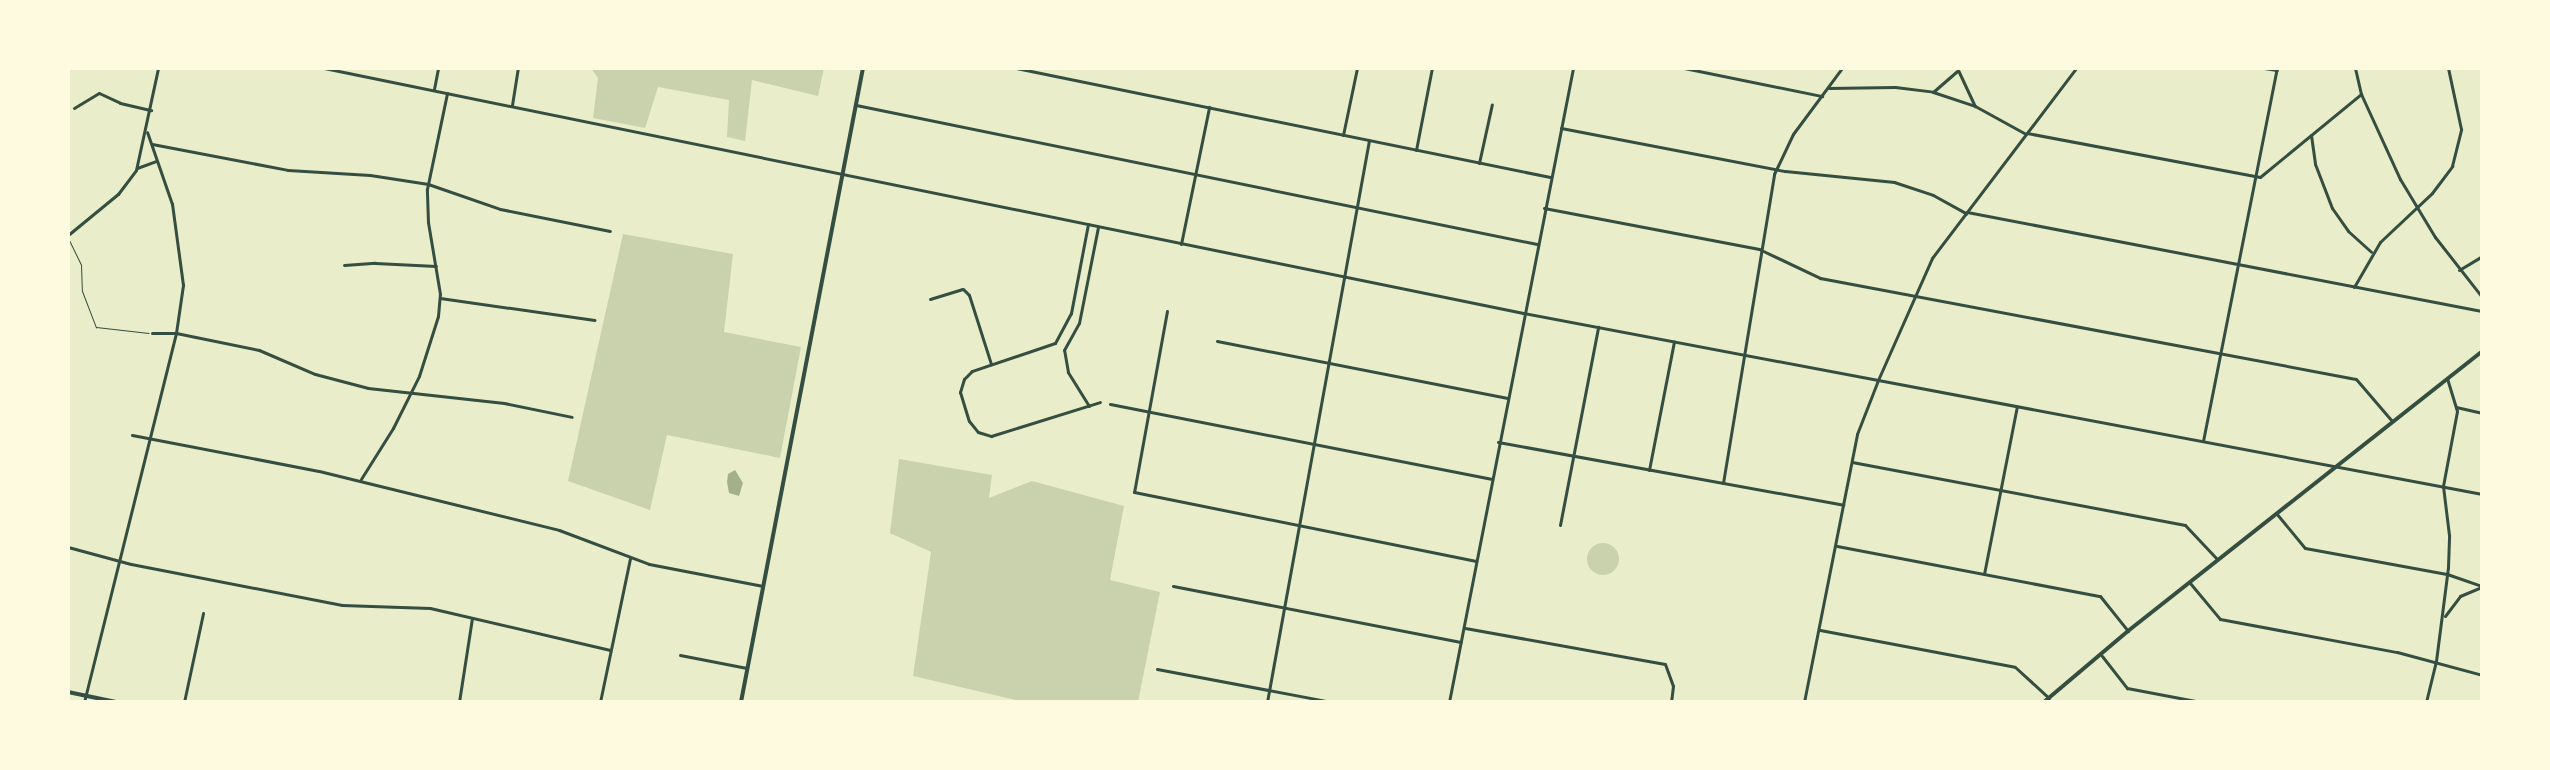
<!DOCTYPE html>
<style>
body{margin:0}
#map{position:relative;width:2550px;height:770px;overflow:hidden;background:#e9edc9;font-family:Lora,serif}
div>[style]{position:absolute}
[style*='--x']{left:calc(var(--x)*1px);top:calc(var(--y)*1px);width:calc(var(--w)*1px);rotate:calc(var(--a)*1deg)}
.green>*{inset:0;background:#cad2ad}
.round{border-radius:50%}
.water>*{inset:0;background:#a3b18a}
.service>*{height:1px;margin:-0.5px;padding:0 0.5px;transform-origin:0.5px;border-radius:0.5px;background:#344e41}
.minor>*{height:3px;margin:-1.5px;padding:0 1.5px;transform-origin:1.5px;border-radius:1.5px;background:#344e41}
.tertiary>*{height:3px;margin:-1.5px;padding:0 1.5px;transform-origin:1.5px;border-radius:1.5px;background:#344e41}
.secondary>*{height:4px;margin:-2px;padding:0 2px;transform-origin:2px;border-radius:2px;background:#344e41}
.primary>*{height:4px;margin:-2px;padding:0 2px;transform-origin:2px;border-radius:2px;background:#344e41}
span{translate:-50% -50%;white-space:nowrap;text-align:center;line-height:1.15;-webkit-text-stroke:7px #fefae0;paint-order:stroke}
.frame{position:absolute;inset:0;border:70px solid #fefae0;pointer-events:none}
</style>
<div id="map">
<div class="green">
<div style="clip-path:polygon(591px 68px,824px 68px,818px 96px,752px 80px,745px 141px,727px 137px,729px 100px,658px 87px,645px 128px,593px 118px,598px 78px)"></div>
<div style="clip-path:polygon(623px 234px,733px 254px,724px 332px,801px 347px,780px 458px,667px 435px,650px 510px,568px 481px)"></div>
<div style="clip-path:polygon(899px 459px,992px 475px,989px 498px,1032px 481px,1124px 506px,1110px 580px,1160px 592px,1138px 702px,1025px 702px,913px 676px,931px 552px,890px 533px)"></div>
<div class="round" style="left:1587px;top:543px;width:32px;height:32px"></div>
</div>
<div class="water">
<div style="clip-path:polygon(735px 470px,743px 483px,739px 496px,729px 493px,727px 482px,728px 474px)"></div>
</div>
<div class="service">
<div style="--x:68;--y:238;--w:30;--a:64"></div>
<div style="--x:81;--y:265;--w:26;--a:88"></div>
<div style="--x:82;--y:291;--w:39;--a:69"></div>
<div style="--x:96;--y:327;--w:53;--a:6.5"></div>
</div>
<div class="minor">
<div style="--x:1016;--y:68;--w:545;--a:11.54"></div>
<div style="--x:1684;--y:68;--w:141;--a:11.5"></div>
<div style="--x:2264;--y:68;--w:13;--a:9"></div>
<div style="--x:2355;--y:68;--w:27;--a:77"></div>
<div style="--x:2361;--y:94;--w:94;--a:65.4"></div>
<div style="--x:2400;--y:179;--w:68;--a:58.9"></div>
<div style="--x:2435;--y:237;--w:76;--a:51.9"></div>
<div style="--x:1958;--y:70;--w:40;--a:65"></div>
<div style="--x:1829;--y:88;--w:66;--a:-0.9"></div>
<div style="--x:1895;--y:87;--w:38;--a:7"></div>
<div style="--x:1933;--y:92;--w:44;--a:18.4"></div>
<div style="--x:1975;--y:106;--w:58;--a:28.8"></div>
<div style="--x:434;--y:89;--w:21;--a:-79"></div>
<div style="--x:1933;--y:92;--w:32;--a:-41"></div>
<div style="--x:512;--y:105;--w:37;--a:-81"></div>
<div style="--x:856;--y:105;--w:695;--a:11.54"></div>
<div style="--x:74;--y:108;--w:29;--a:-31"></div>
<div style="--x:99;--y:93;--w:23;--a:25"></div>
<div style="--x:120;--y:103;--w:32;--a:13"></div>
<div style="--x:1561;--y:128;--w:228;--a:10.9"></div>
<div style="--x:1785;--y:171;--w:110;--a:5.8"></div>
<div style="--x:1894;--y:182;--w:41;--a:18.4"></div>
<div style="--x:1933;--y:195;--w:38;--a:29"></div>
<div style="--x:2027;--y:133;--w:237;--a:10.7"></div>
<div style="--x:2260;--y:177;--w:131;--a:-39.4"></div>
<div style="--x:1343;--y:135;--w:68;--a:-78.2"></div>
<div style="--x:2311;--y:135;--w:29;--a:82"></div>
<div style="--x:2315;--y:164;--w:47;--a:68.9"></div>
<div style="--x:2332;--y:208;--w:28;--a:55"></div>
<div style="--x:2348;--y:231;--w:31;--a:42"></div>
<div style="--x:152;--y:144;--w:138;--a:10.8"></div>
<div style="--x:288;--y:170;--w:82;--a:3.5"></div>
<div style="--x:370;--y:175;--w:59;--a:8.8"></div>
<div style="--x:428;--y:184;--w:76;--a:19.1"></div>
<div style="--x:500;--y:209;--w:112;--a:11.3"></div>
<div style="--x:1416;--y:150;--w:84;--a:-79"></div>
<div style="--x:1479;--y:163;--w:60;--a:-77.6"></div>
<div style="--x:137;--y:168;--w:20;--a:-20"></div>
<div style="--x:1544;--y:208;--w:219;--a:10.8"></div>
<div style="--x:1759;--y:249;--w:68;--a:25.4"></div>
<div style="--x:1820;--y:278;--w:545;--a:10.67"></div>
<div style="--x:2356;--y:379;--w:55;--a:49.4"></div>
<div style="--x:1967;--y:212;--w:524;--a:10.88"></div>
<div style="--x:1088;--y:224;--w:91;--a:100.8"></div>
<div style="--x:1071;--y:313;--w:34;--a:118"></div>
<div style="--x:1055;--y:343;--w:88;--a:161.4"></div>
<div style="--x:972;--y:371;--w:11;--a:135"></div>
<div style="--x:964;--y:379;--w:14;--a:107"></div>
<div style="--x:960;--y:392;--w:30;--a:73"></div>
<div style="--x:969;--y:421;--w:14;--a:51"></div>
<div style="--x:978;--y:432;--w:14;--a:17"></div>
<div style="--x:991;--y:436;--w:114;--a:-17.3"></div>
<div style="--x:68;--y:235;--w:65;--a:-39.4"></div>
<div style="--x:118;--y:194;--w:30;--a:-53"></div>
<div style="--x:136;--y:170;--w:104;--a:-77.8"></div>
<div style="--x:1181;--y:244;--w:140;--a:-78.4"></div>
<div style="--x:344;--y:265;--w:31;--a:-4"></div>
<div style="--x:375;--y:263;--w:61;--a:2.8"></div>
<div style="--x:2459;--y:270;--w:27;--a:-31"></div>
<div style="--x:2354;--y:287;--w:52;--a:-60"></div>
<div style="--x:2380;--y:242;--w:71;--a:-43.3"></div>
<div style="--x:2432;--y:193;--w:34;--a:-53"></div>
<div style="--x:2452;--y:166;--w:38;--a:-76"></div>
<div style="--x:2461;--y:129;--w:62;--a:-102"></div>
<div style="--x:440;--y:298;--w:156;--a:8.1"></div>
<div style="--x:930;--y:299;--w:34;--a:-17"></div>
<div style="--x:963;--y:289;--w:8;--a:45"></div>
<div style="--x:969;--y:295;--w:72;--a:72.3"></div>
<div style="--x:1167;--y:311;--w:184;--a:100.3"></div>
<div style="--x:1134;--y:492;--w:349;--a:11.4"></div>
<div style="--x:152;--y:333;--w:24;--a:0"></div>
<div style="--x:176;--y:333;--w:85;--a:11.6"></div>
<div style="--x:259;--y:350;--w:61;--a:23.2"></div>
<div style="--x:315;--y:374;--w:55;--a:14.8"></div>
<div style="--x:368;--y:388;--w:137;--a:6.3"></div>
<div style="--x:504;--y:403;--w:69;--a:11.6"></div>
<div style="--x:1217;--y:341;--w:296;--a:11.1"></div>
<div style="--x:1110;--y:404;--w:388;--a:11.1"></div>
<div style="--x:1089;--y:406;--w:40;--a:-122"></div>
<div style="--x:1068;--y:372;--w:22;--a:-100"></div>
<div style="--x:1064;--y:350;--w:31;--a:-61"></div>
<div style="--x:1079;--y:323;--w:98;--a:-78.8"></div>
<div style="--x:2456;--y:407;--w:27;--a:13"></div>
<div style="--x:132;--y:435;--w:190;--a:10.9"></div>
<div style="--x:319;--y:471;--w:247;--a:13.8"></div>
<div style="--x:559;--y:530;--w:96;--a:20.7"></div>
<div style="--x:649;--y:564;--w:116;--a:10.9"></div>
<div style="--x:2203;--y:441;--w:380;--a:-78.8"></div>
<div style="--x:1498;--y:442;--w:351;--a:10.3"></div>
<div style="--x:1852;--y:462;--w:339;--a:10.7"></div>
<div style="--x:2185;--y:525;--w:47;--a:46.7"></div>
<div style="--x:1649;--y:470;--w:131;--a:-79"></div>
<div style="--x:361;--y:479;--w:60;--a:-57.9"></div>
<div style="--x:393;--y:428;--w:58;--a:-63.4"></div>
<div style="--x:419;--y:376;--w:63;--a:-72.4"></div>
<div style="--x:438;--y:316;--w:22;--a:-85"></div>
<div style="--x:440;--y:294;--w:73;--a:-99.5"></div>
<div style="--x:428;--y:222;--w:33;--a:-92"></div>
<div style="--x:427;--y:189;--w:98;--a:-78.2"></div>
<div style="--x:1723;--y:483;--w:313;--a:-80.6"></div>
<div style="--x:1774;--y:174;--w:44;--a:-64.6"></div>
<div style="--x:1793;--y:134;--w:82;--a:-53.4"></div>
<div style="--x:2276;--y:513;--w:45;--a:50.4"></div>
<div style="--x:2305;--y:548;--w:144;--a:10.4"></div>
<div style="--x:2447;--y:574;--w:37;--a:19"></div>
<div style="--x:1560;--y:525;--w:202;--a:-79.1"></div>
<div style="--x:1837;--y:546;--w:268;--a:10.8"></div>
<div style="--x:2100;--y:596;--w:45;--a:51.3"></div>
<div style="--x:68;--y:547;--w:65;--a:15.1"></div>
<div style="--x:131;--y:564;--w:215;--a:11"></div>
<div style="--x:342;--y:605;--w:88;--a:2"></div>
<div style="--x:430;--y:608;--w:185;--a:13.1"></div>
<div style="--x:1984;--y:574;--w:171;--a:-78.9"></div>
<div style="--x:2190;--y:583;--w:47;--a:50.2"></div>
<div style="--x:2220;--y:619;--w:180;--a:10.6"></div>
<div style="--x:2397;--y:652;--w:88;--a:15.1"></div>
<div style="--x:1173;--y:586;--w:293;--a:11"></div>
<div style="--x:2445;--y:616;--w:25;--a:-53"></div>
<div style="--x:2460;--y:596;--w:23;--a:-23"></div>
<div style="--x:1465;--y:628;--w:203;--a:10.2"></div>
<div style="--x:1665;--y:664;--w:23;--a:70"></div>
<div style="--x:1673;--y:686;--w:16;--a:97"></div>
<div style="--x:1820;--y:630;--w:198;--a:10.7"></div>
<div style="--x:2015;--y:667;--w:46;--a:42.4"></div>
<div style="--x:680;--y:655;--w:68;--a:11"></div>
<div style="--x:2102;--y:656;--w:41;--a:52"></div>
<div style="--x:2127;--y:688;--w:75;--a:10.7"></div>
<div style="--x:1157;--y:669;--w:177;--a:10.7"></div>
<div style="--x:84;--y:702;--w:380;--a:-76"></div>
<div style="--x:176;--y:333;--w:49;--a:-81.7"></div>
<div style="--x:183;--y:285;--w:82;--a:-97.7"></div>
<div style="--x:172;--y:204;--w:76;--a:-109.1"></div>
<div style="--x:184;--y:702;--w:91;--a:-77.9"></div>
<div style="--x:459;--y:702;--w:85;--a:-81.2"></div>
<div style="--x:600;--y:702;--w:147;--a:-78.2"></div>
<div style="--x:1267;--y:702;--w:571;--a:-79.71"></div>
<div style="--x:1804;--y:702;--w:273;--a:-78.8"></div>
<div style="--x:1857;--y:434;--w:58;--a:-68.7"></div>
<div style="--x:2426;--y:702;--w:42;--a:-76.3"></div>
<div style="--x:2436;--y:661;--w:95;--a:-82.7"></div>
<div style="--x:2448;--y:567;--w:32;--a:-88"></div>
<div style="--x:2449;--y:535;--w:49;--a:-97"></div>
<div style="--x:2443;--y:486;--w:76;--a:-79.4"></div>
<div style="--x:2457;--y:411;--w:34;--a:-107"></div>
</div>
<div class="tertiary">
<div style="--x:324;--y:68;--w:1224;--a:11.55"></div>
<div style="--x:1523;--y:313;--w:976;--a:10.69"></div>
<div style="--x:1878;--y:380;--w:133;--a:-66.1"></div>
<div style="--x:1932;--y:258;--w:238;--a:-52.8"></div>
<div style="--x:1449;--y:702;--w:646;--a:-78.93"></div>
</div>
<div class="secondary">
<div style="--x:68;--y:692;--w:49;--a:11.8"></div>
<div style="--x:741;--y:702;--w:646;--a:-79.11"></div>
</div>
<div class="primary">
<div style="--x:2044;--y:702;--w:110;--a:-40.2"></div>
<div style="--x:2128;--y:631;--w:451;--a:-38.3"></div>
</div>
<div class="frame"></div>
</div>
